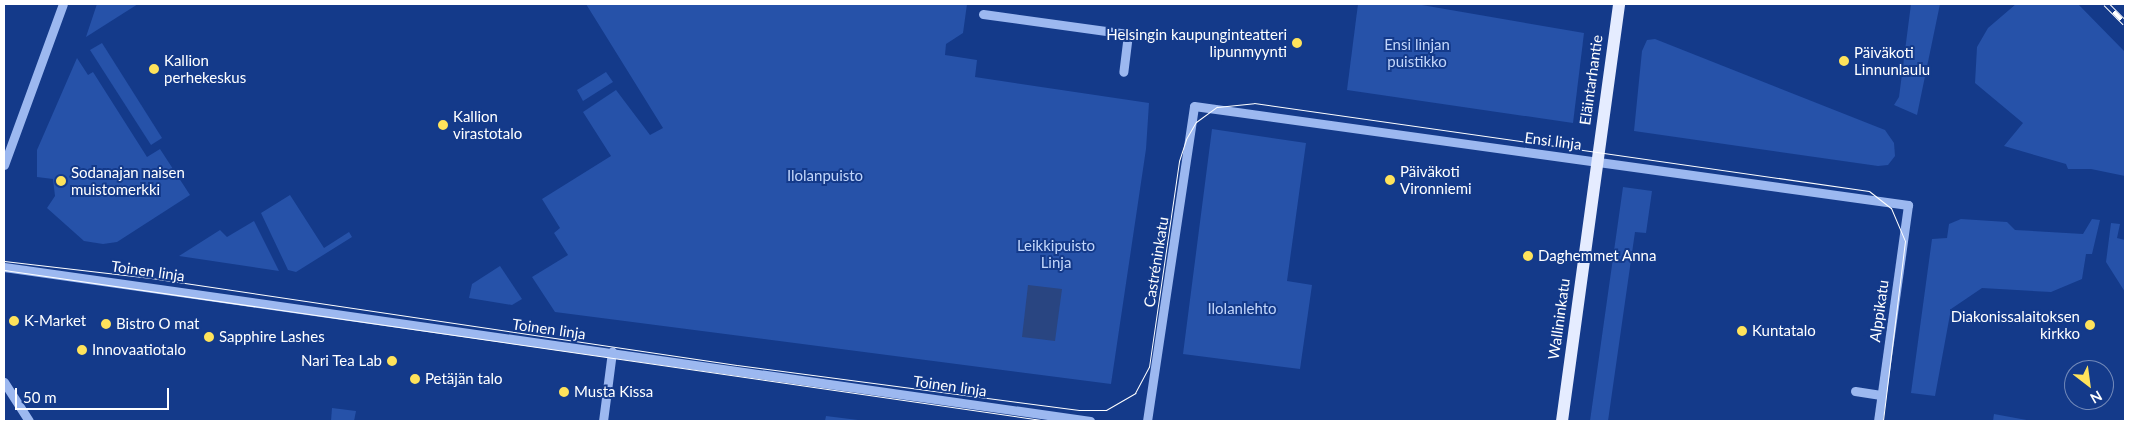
<!DOCTYPE html>
<meta charset="utf-8">
<style>
body{margin:0}
#map{position:relative;width:2129px;height:425px;overflow:hidden;background:#143a8a;font-family:Lato,sans-serif}
div>[style]{position:absolute}
[style*='--x']{left:calc(var(--x)*1px);top:calc(var(--y)*1px);width:calc(var(--w)*1px);rotate:calc(var(--a)*1deg)}
.green>*{inset:0;background:#2652a9}
.water>*{inset:0;background:#294581}
.minor>*{height:9px;margin:-4.5px;padding:0 4.5px;transform-origin:4.5px;border-radius:4.5px;background:#9cb8f0}
.major>*{height:12px;margin:-6px;padding:0 6px;transform-origin:6px;border-radius:6px;background:#e5ecff}
.tram>*{height:1px;margin:-0.5px;padding:0 0.5px;transform-origin:0.5px;border-radius:0.5px;background:#fff}
.rail>*{height:5.5px;margin-top:-2.75px;transform-origin:0;background:repeating-linear-gradient(90deg,#143a8a 0 11px,#fff 0 22px);box-sizing:border-box;border-block:1px solid #fff}
.dots>*{width:14px;height:14px;translate:-50% -50%;box-sizing:border-box;border:2px solid #143a8a;border-radius:50%}
span{translate:-50% -50%;white-space:nowrap;text-align:center;line-height:1.15;-webkit-text-stroke:4px #143a8a;paint-order:stroke}
.poi-label{font-size:15px;color:#fff}
.right{translate:-100% -50%;text-align:right}
.left{translate:0 -50%;text-align:left}
.park-label{font-size:15px;color:#c2d6fb}
.street-label{font-size:15px;color:#fff}
.frame{position:absolute;inset:0;border:5px solid #fff;pointer-events:none}
.north{position:absolute;left:2064px;top:360px;width:50px;height:50px;box-sizing:border-box;background:#143a8a;border:1px solid #7289b9;border-radius:50%;rotate:150deg;font-size:14px;font-weight:700;line-height:20px;text-align:center;color:#fff}
.north::after{content:'';display:block;margin:auto;width:18px;height:22px;background:#ffe35b;clip-path:polygon(50% 0,100% 100%,50% 72%,0 100%)}
.scale{position:absolute;left:15px;top:388px;width:154px;height:22px;box-sizing:border-box;border:2px solid #fff;border-top:0;padding-left:6px;font-size:15px;line-height:18px;white-space:nowrap;color:#fff;-webkit-text-stroke:4px #143a8a;paint-order:stroke}
</style>
<div id="map">
<div class="green">
<div style="clip-path:polygon(97px 4px,138px 4px,86px 37px)"></div>
<div style="clip-path:polygon(586px 4px,967px 4px,963px 33px,946px 44px,945px 55px,977px 60px,975px 77px,1149px 103px,1146px 149px,1111px 384px,555px 312px,532px 277px,568px 255px,554px 233px,560px 228px,542px 199px,611px 156px,583px 112px,616px 90px,650px 135px,663px 128px)"></div>
<div style="clip-path:polygon(1358px 4px,1416px 4px,1584px 33px,1573px 123px,1347px 90px)"></div>
<div style="clip-path:polygon(1911px 4px,1940px 4px,1917px 115px,1894px 105px,1899px 97px)"></div>
<div style="clip-path:polygon(2016px 4px,2078px 4px,2125px 52px,2125px 176px,2091px 169px,2068px 169px,2066px 164px,2004px 146px,2023px 123px,1975px 83px,1977px 47px,1988px 28px)"></div>
<div style="clip-path:polygon(1655px 39px,1885px 130px,1894px 143px,1895px 156px,1888px 165px,1878px 166px,1634px 131px,1642px 51px,1647px 40px)"></div>
<div style="clip-path:polygon(102px 43px,162px 138px,151px 145px,90px 50px)"></div>
<div style="clip-path:polygon(77px 58px,88px 75px,93px 72px,147px 157px,160px 149px,190px 195px,117px 242px,103px 244px,84px 241px,47px 208px,55px 196px,53px 179px,37px 177px,37px 150px)"></div>
<div style="clip-path:polygon(606px 72px,613px 82px,583px 101px,577px 90px)"></div>
<div style="clip-path:polygon(1212px 129px,1306px 143px,1287px 281px,1312px 285px,1300px 369px,1183px 354px)"></div>
<div style="clip-path:polygon(1623px 187px,1652px 191px,1646px 233px,1635px 232px,1608px 421px,1590px 421px)"></div>
<div style="clip-path:polygon(290px 195px,324px 248px,349px 232px,352px 237px,296px 272px,288px 270px,261px 213px)"></div>
<div style="clip-path:polygon(1961px 219px,2007px 222px,2015px 230px,2083px 234px,2092px 219px,2100px 220px,2092px 254px,2086px 254px,2082px 279px,2051px 292px,1982px 288px,1951px 309px,1935px 396px,1911px 393px,1932px 239px,1947px 238px,1949px 224px)"></div>
<div style="clip-path:polygon(254px 221px,279px 271px,179px 256px,220px 230px,227px 237px)"></div>
<div style="clip-path:polygon(2111px 223px,2120px 224px,2117px 238px,2125px 240px,2125px 292px,2106px 262px)"></div>
<div style="clip-path:polygon(500px 266px,522px 299px,512px 305px,469px 298px,472px 284px)"></div>
<div style="clip-path:polygon(332px 408px,356px 411px,354px 421px,331px 421px)"></div>
<div style="clip-path:polygon(1994px 414px,2032px 421px,1993px 421px)"></div>
<div style="clip-path:polygon(826px 416px,866px 421px,825px 421px)"></div>
</div>
<div class="water">
<div style="clip-path:polygon(1028px 285px,1062px 289px,1055px 341px,1022px 337px)"></div>
</div>
<div class="minor">
<div style="--x:983;--y:14;--w:146;--a:7.9"></div>
<div style="--x:1128;--y:34;--w:38;--a:97"></div>
<div style="--x:4;--y:165;--w:171;--a:-69.9"></div>
<div style="--x:4;--y:267;--w:1097;--a:8.07"></div>
<div style="--x:4;--y:382;--w:46;--a:57.3"></div>
<div style="--x:1855;--y:391;--w:26;--a:9"></div>
<div style="--x:603;--y:421;--w:70;--a:-82.6"></div>
<div style="--x:1147;--y:421;--w:318;--a:-81.5"></div>
<div style="--x:1194;--y:106;--w:721;--a:7.89"></div>
<div style="--x:1908;--y:205;--w:218;--a:97.9"></div>
</div>
<div class="major">
<div style="--x:1562;--y:421;--w:421;--a:-82.2"></div>
</div>
<div class="tram">
<div style="--x:4;--y:261;--w:148;--a:6.6"></div>
<div style="--x:151;--y:278;--w:592;--a:8.44"></div>
<div style="--x:737;--y:365;--w:345;--a:7.5"></div>
<div style="--x:1079;--y:410;--w:27;--a:0"></div>
<div style="--x:1106;--y:410;--w:34;--a:-30"></div>
<div style="--x:1135;--y:393;--w:30;--a:-62"></div>
<div style="--x:1149;--y:367;--w:208;--a:-81.7"></div>
<div style="--x:1179;--y:161;--w:23;--a:-72"></div>
<div style="--x:1186;--y:139;--w:20;--a:-60"></div>
<div style="--x:1196;--y:122;--w:26;--a:-36"></div>
<div style="--x:1217;--y:107;--w:37;--a:-6"></div>
<div style="--x:1254;--y:103;--w:621;--a:8.14"></div>
<div style="--x:1869;--y:191;--w:28;--a:38"></div>
<div style="--x:1891;--y:208;--w:36;--a:67"></div>
<div style="--x:1905;--y:241;--w:181;--a:97"></div>
<div style="--x:4;--y:270;--w:1055;--a:8.23"></div>
</div>
<div class="rail">
<div style="--x:2106;--y:4;--w:27;--a:45"></div>
</div>
<div class="dots">
<div style="left:1297px;top:43px;background:#ffe35b"></div>
<div style="left:1844px;top:61px;background:#ffe35b"></div>
<div style="left:154px;top:69px;background:#ffe35b"></div>
<div style="left:443px;top:125px;background:#ffe35b"></div>
<div style="left:1390px;top:180px;background:#ffe35b"></div>
<div style="left:61px;top:181px;background:#ffe35b"></div>
<div style="left:1528px;top:256px;background:#ffe35b"></div>
<div style="left:14px;top:321px;background:#ffe35b"></div>
<div style="left:106px;top:324px;background:#ffe35b"></div>
<div style="left:2090px;top:325px;background:#ffe35b"></div>
<div style="left:1742px;top:331px;background:#ffe35b"></div>
<div style="left:209px;top:337px;background:#ffe35b"></div>
<div style="left:82px;top:350px;background:#ffe35b"></div>
<div style="left:392px;top:361px;background:#ffe35b"></div>
<div style="left:415px;top:379px;background:#ffe35b"></div>
<div style="left:564px;top:392px;background:#ffe35b"></div>
</div>
<div class="poi-label">
<span class="right" style="left:1287px;top:43px">Helsingin kaupunginteatteri<br>lipunmyynti</span>
<span class="left" style="left:1854px;top:61px">Päiväkoti<br>Linnunlaulu</span>
<span class="left" style="left:164px;top:69px">Kallion<br>perhekeskus</span>
<span class="left" style="left:453px;top:125px">Kallion<br>virastotalo</span>
<span class="left" style="left:1400px;top:180px">Päiväkoti<br>Vironniemi</span>
<span class="left" style="left:71px;top:181px">Sodanajan naisen<br>muistomerkki</span>
<span class="left" style="left:1538px;top:256px">Daghemmet Anna</span>
<span class="right" style="left:2080px;top:325px">Diakonissalaitoksen<br>kirkko</span>
<span class="left" style="left:24px;top:321px">K-Market</span>
<span class="left" style="left:116px;top:324px">Bistro O mat</span>
<span class="left" style="left:1752px;top:331px">Kuntatalo</span>
<span class="left" style="left:219px;top:337px">Sapphire Lashes</span>
<span class="left" style="left:92px;top:350px">Innovaatiotalo</span>
<span class="right" style="left:382px;top:361px">Nari Tea Lab</span>
<span class="left" style="left:425px;top:379px">Petäjän talo</span>
<span class="left" style="left:574px;top:392px">Musta Kissa</span>
</div>
<div class="park-label">
<span style="left:1417px;top:53px">Ensi linjan<br>puistikko</span>
<span style="left:825px;top:176px">Ilolanpuisto</span>
<span style="left:1056px;top:254px">Leikkipuisto<br>Linja</span>
<span style="left:1242px;top:309px">Ilolanlehto</span>
</div>
<div class="street-label">
<span style="left:1591px;top:80px;rotate:-82deg">Eläintarhantie</span>
<span style="left:1553px;top:141px;rotate:7deg">Ensi linja</span>
<span style="left:1156px;top:262px;rotate:-81deg">Castréninkatu</span>
<span style="left:148px;top:271px;rotate:8deg">Toinen linja</span>
<span style="left:1879px;top:311px;rotate:-82deg">Alppikatu</span>
<span style="left:1559px;top:319px;rotate:-82deg">Wallininkatu</span>
<span style="left:549px;top:329px;rotate:8deg">Toinen linja</span>
<span style="left:950px;top:386px;rotate:8deg">Toinen linja</span>
</div>
<div class="frame"></div>
<div class="north">N</div>
<div class="scale">50 m</div>
</div>
